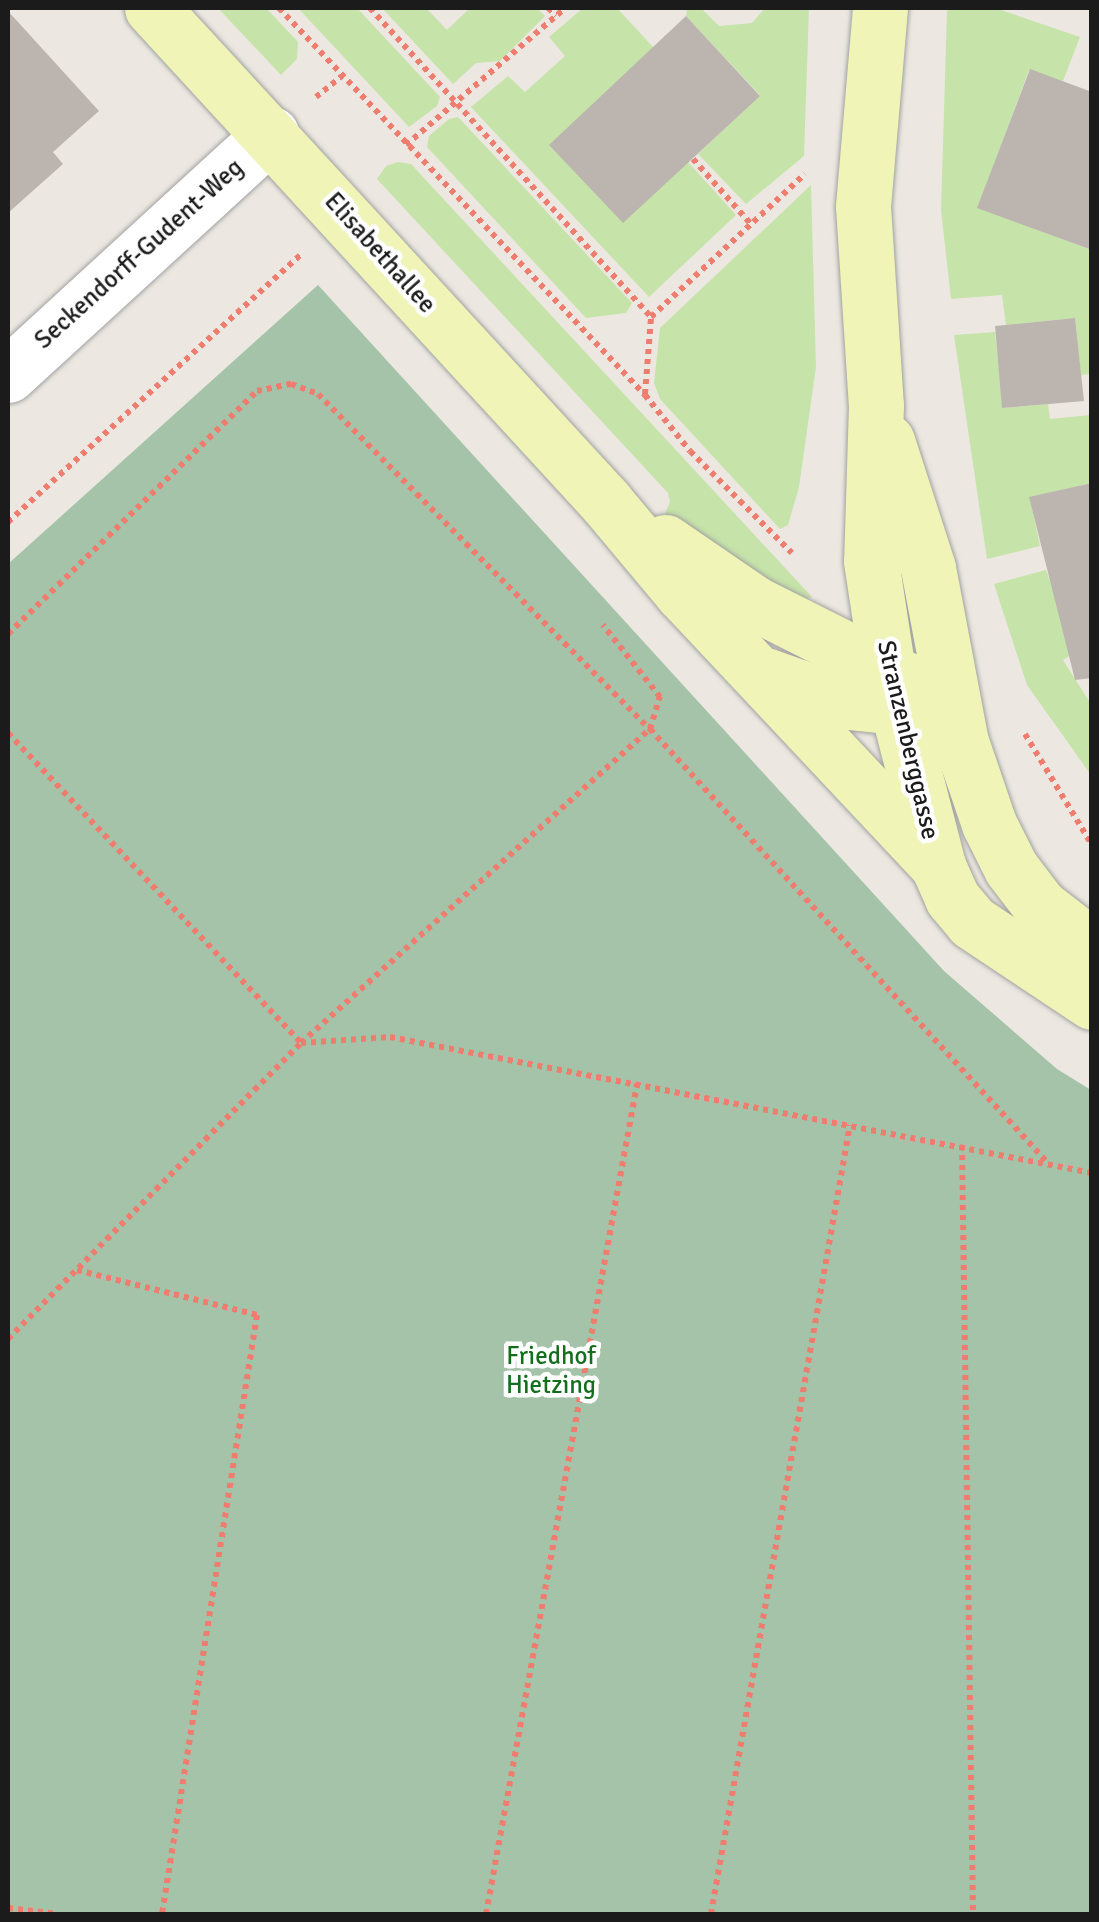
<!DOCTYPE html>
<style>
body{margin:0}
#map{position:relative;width:1099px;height:1922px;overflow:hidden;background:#ece8e1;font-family:Signika,sans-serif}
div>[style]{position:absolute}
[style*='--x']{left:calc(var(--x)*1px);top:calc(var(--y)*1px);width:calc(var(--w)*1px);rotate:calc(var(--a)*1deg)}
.grass>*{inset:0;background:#c6e3a9}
.cemetery>*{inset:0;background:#a4c3a9}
.building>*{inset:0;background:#bcb4ae}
.path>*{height:6px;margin-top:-3px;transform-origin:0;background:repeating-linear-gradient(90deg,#ef7d6f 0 5px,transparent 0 10px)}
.roads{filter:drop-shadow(0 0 2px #a2a2a2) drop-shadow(0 0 2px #a2a2a2)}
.street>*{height:55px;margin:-27.5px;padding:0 27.5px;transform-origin:27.5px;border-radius:27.5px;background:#fff}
.secondary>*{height:55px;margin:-27.5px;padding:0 27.5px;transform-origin:27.5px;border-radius:27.5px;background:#f0f4b7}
span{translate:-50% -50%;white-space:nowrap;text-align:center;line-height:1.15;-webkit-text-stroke:9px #fff;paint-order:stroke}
.street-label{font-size:25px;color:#1b1b1b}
.park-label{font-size:25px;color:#136f1b}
.frame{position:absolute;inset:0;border:10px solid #1b1b1b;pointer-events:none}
</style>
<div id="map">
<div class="grass">
<div style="clip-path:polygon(218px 8px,266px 8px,298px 42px,297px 59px,281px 75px)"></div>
<div style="clip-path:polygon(298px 8px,357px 8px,440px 97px,437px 106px,409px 127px)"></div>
<div style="clip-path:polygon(382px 8px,426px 8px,447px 30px,470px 8px,537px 8px,545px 16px,500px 61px,476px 63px,453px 84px)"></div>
<div style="clip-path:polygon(583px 8px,617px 8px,654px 48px,688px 162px,736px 215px,649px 297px,471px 107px,508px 76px,525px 92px,565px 56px,549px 37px)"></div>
<div style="clip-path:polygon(687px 8px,701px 8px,719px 26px,752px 23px,765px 8px,809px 8px,804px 156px,746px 204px,698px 154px,760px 95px,686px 16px)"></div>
<div style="clip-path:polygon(951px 8px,995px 8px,1080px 37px,1063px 81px,1029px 70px,978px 207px,1091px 250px,1091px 374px,1081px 375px,1075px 318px,1006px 325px,1002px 295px,951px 299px,941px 210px,947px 11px)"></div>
<div style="clip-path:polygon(458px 117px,632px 303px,626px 313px,586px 318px,427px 147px,429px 136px,449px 119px)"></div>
<div style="clip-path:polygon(398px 162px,411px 164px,812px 597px,807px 599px,806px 608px,697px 548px,665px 513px,670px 502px,668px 493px,377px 179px,386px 166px)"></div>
<div style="clip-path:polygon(811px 185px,816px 367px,799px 487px,788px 525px,780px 529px,660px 399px,654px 383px,660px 328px)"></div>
<div style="clip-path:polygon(995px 332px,1003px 408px,1048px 404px,1050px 419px,1091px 415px,1091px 483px,1030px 498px,1040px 546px,987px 559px,954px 335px)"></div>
<div style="clip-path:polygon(1046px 570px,1050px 581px,1091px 572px,1076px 652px,1063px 660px,1091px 704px,1091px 775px,1027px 685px,994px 584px)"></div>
</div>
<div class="cemetery">
<div style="clip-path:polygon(318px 285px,944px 971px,1057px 1069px,1091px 1090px,1091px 1914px,8px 1914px,8px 564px)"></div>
</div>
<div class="building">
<div style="clip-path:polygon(8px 11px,99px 111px,53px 152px,63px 164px,8px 213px)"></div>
<div style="clip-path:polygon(686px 16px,760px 96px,623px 223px,549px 145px)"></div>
<div style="clip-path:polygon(1030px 69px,1092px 92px,1092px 250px,977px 208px)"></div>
<div style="clip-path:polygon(1075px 318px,1084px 401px,1002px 408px,995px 326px)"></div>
<div style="clip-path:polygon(1092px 483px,1092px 678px,1075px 680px,1029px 497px)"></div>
</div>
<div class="path">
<div style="--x:279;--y:8;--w:533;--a:46.6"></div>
<div style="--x:645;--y:395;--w:72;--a:51.2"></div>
<div style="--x:690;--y:451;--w:144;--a:45"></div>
<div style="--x:370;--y:8;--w:418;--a:47.7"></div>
<div style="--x:548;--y:8;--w:11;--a:41"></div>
<div style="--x:316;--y:97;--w:33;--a:-39"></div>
<div style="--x:406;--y:145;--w:210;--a:-40.7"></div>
<div style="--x:693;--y:159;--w:87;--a:48.3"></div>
<div style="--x:645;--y:394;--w:77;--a:-85.5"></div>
<div style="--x:651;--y:317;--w:210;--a:-42.9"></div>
<div style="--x:8;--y:522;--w:398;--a:-42.4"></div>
<div style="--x:8;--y:634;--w:348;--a:-44.3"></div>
<div style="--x:257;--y:391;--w:35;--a:-12"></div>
<div style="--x:291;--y:384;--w:29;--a:20"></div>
<div style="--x:318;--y:394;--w:472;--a:45.3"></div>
<div style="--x:650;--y:729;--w:586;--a:47.49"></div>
<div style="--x:8;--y:733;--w:427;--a:46.6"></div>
<div style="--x:301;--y:1043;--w:89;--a:-3.9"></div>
<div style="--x:390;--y:1037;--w:715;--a:10.96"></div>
<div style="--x:1025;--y:734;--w:130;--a:58.9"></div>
<div style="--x:962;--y:1145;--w:769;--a:89.18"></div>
<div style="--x:77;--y:1270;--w:186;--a:14"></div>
<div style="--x:257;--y:1315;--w:606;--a:99.01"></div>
<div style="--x:8;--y:1339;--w:416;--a:-45.3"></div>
<div style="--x:301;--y:1043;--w:469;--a:-42"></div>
<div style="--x:650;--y:729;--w:34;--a:-73"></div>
<div style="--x:660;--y:697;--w:92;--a:-128.4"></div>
<div style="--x:8;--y:1908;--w:50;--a:6.8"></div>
<div style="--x:486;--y:1914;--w:844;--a:-79.69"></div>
<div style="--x:711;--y:1914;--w:801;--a:-80.01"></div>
</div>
<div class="roads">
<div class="street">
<div style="--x:8;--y:375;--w:357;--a:-42.5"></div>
</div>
<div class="secondary">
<div style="--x:152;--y:8;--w:670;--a:47.42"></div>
<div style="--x:605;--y:501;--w:120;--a:50.1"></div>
<div style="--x:682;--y:593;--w:374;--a:46.8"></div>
<div style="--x:880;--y:8;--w:199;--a:94.9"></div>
<div style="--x:863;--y:206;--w:199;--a:86.3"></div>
<div style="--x:876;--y:405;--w:156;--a:91.8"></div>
<div style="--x:871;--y:561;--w:112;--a:81.3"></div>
<div style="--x:888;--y:672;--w:200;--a:75.5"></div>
<div style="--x:938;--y:866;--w:35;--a:66"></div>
<div style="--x:952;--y:898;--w:31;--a:50"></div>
<div style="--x:972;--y:922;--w:144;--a:33.7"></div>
<div style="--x:887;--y:441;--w:133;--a:72.1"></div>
<div style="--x:928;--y:568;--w:177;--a:79.3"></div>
<div style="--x:961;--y:742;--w:87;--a:71.1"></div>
<div style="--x:989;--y:824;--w:49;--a:63.4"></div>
<div style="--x:1011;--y:868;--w:48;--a:52.7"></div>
<div style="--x:1040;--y:906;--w:66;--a:37.6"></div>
<div style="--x:665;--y:542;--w:108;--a:34.4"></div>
<div style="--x:754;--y:603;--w:176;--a:26.7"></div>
<div style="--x:765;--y:675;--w:78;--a:19.4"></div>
<div style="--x:839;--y:701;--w:58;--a:5.9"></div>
<div style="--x:897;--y:707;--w:32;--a:-9"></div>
</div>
</div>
<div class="street-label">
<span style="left:380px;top:253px;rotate:48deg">Elisabethallee</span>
<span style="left:139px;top:254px;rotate:-42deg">Seckendorff-Gudent-Weg</span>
<span style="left:908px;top:740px;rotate:77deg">Stranzenberggasse</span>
</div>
<div class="park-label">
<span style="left:551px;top:1371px">Friedhof<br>Hietzing</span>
</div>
<div class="frame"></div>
</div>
